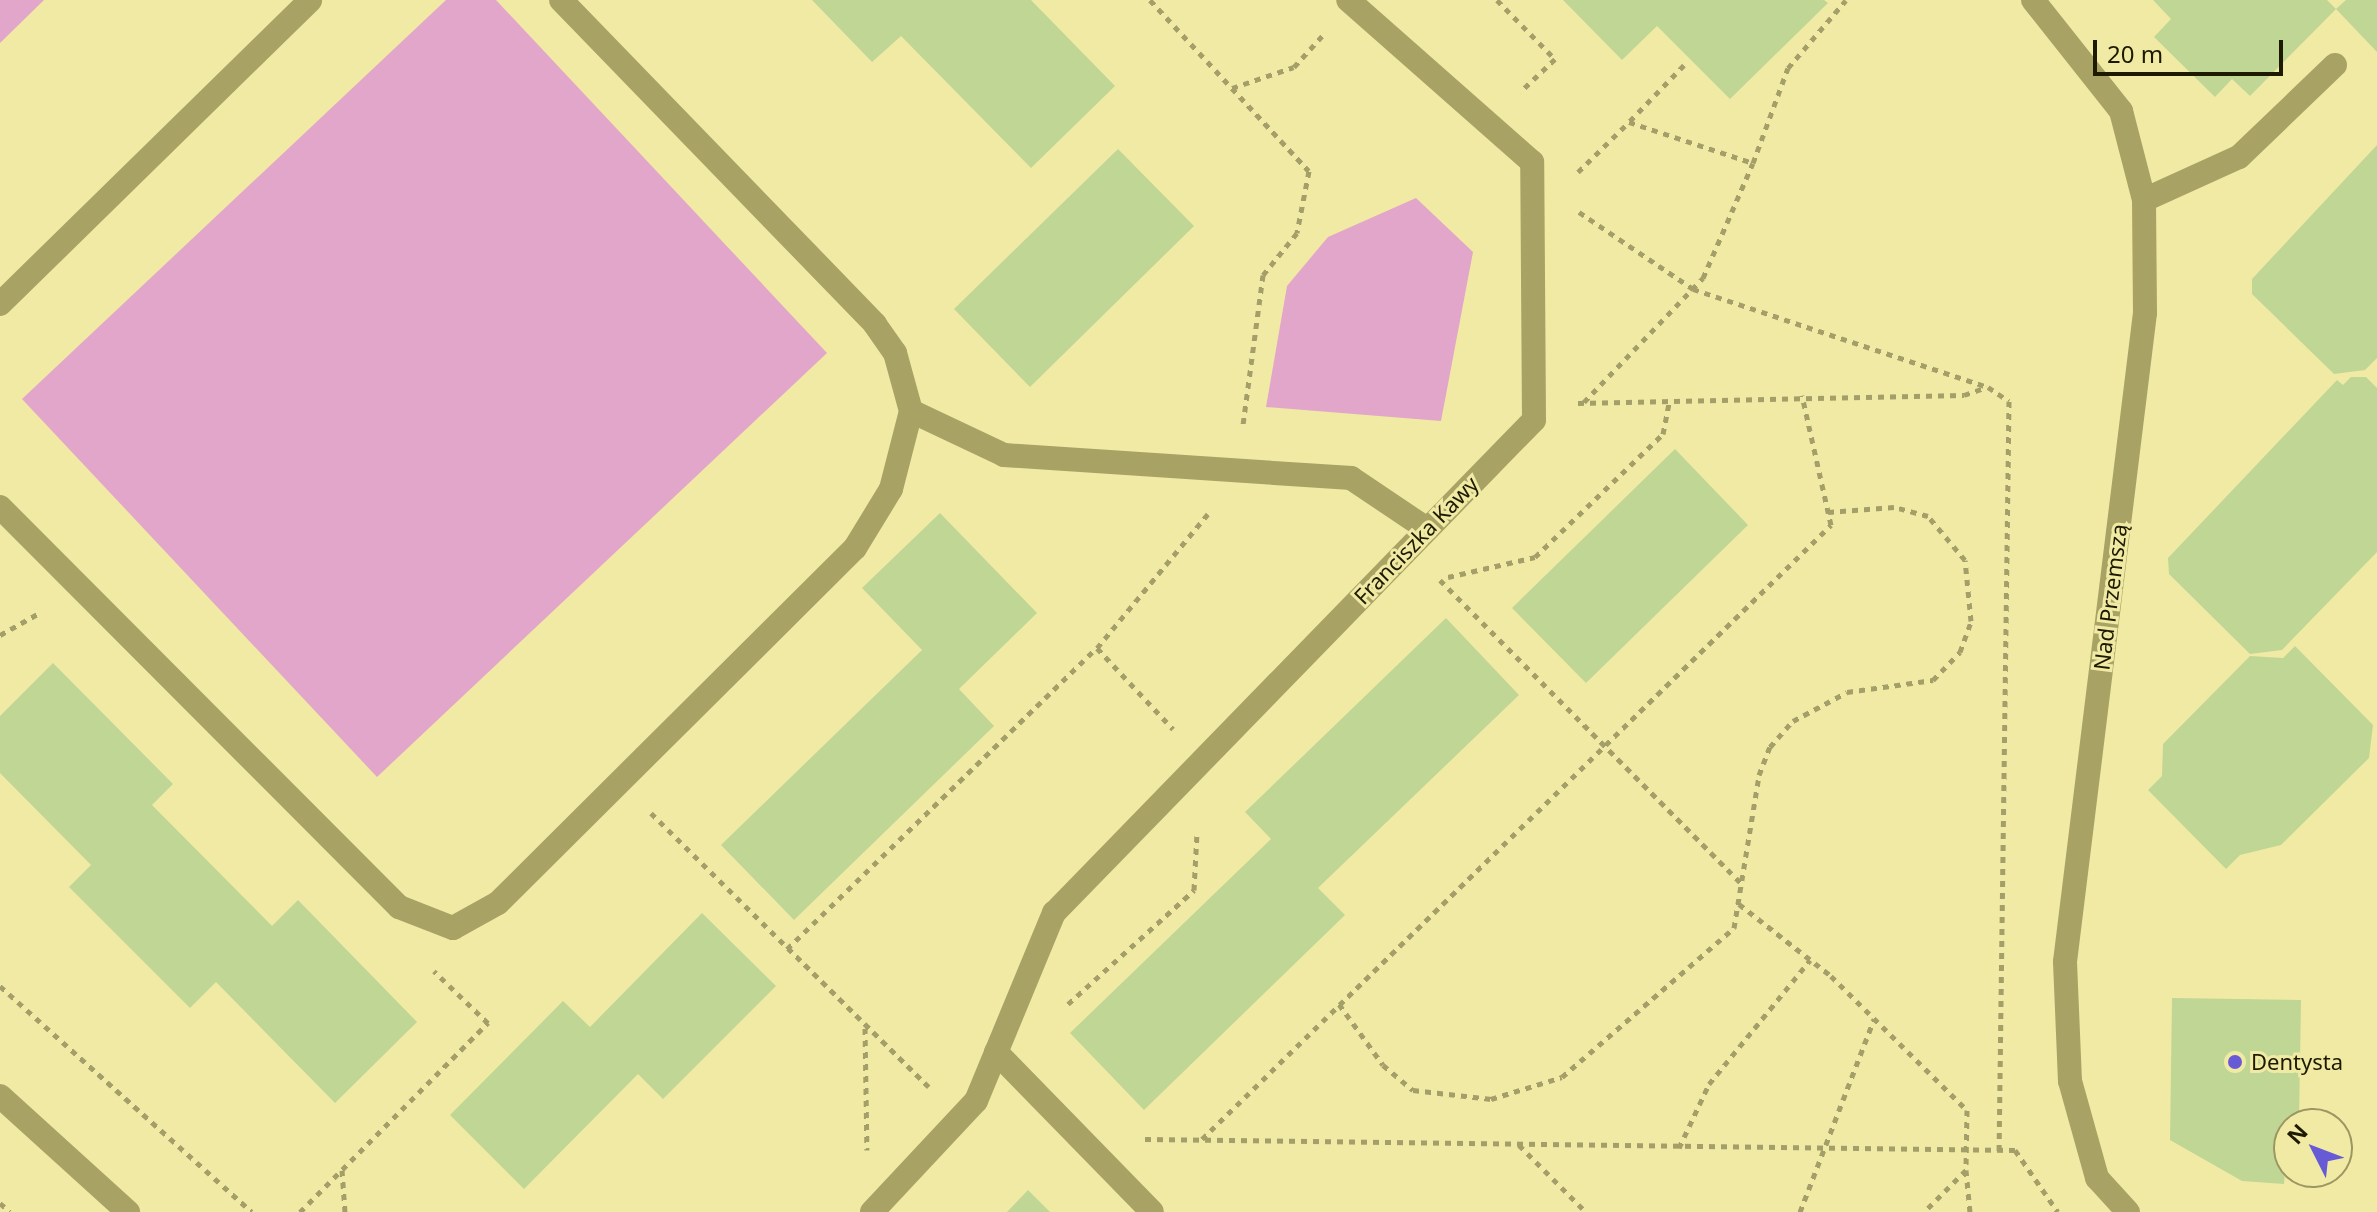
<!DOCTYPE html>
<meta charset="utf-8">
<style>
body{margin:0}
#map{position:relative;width:2377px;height:1212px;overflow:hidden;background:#f1eaa4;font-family:"Noto Sans",sans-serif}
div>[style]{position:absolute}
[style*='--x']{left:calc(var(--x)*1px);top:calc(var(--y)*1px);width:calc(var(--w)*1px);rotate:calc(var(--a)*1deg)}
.green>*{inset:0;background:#e1a6c9}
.building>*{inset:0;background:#c0d695}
.path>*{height:5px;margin-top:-2.5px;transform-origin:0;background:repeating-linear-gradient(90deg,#a49e68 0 6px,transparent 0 12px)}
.lane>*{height:24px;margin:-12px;padding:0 12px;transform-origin:12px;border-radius:12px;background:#a8a264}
.street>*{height:24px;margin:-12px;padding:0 12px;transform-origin:12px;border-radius:12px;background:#a8a264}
.dots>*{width:22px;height:22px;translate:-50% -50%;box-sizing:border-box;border:4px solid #f1eaa4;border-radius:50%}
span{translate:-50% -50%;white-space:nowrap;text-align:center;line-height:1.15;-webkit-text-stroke:6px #f1eaa4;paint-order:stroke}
.street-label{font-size:22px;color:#1d1a00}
.poi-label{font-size:22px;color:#1d1a00}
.left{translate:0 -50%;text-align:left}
.north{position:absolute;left:2273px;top:1108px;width:80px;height:80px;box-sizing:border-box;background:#f1eaa4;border:2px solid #9c9762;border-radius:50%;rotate:312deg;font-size:22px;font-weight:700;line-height:32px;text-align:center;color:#1d1a00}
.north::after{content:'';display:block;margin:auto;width:28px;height:36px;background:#675bd5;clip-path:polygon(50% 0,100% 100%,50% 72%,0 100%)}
.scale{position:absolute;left:2093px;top:40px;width:190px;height:36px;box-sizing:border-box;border:4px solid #1d1a00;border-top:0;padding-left:10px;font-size:24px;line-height:28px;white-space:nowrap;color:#1d1a00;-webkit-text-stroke:6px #f1eaa4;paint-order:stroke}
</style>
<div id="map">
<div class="green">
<div style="clip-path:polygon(0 0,44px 0,0 43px)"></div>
<div style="clip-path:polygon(446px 0,496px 0,827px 353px,377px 777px,22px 399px)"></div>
<div style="clip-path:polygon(1416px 198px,1473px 252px,1441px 421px,1266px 407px,1287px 286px,1328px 237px)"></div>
</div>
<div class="building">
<div style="clip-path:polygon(812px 0,1031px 0,1115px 86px,1031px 168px,901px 36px,872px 62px)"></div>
<div style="clip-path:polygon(1563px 0,1824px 0,1828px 3px,1730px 99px,1657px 26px,1622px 60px)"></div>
<div style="clip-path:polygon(2153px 0,2327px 0,2336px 9px,2250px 96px,2232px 79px,2215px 97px,2154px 37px,2171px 19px)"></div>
<div style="clip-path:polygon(2346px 0,2377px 0,2377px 52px,2336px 9px)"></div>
<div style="clip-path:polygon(2377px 145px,2377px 358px,2365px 370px,2334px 374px,2252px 294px,2252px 279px)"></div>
<div style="clip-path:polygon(1118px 149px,1194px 226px,1030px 387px,954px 309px)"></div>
<div style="clip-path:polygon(2351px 377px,2366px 377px,2377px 388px,2377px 552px,2282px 650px,2250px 654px,2169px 574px,2168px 558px,2337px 380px,2343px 385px)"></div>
<div style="clip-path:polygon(1675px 449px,1748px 525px,1586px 683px,1512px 608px)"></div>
<div style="clip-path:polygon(940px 513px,1037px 613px,959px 689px,994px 726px,794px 920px,721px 845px,922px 650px,862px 588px)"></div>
<div style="clip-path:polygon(1446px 618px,1519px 695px,1318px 888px,1345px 915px,1144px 1110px,1070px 1033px,1271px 839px,1245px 812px)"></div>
<div style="clip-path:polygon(2295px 646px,2373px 725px,2369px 758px,2281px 845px,2240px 855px,2226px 869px,2148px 790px,2162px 776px,2163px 744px,2250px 656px,2283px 658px)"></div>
<div style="clip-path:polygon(53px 663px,173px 784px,152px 805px,272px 926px,298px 900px,417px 1022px,335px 1103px,216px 982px,190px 1008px,69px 887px,91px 865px,0 773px,0 716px)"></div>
<div style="clip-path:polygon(702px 913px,776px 986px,663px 1099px,638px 1074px,524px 1189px,450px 1115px,563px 1001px,590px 1027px)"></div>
<div style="clip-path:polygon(2172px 998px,2301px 1000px,2299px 1124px,2289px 1124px,2284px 1184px,2242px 1181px,2170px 1140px)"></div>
<div style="clip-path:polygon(1028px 1190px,1050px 1212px,1007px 1212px)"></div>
</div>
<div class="path">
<div style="--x:1150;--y:0;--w:233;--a:47.1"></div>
<div style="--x:1309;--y:171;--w:63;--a:101"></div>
<div style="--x:1297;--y:233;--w:54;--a:129"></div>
<div style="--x:1263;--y:275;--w:151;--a:97.6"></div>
<div style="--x:1497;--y:0;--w:83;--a:45.5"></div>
<div style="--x:1555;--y:59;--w:48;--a:136.7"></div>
<div style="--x:1684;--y:65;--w:79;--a:134"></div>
<div style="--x:1629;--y:122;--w:131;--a:18.3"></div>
<div style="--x:1753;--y:163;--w:101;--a:-69.8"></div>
<div style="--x:1788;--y:68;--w:89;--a:-49.5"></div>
<div style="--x:1232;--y:88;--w:65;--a:-18.7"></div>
<div style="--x:1294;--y:67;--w:42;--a:-47.9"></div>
<div style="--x:1578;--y:172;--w:71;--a:-44.4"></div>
<div style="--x:1579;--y:212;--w:138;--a:34"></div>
<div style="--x:1693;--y:289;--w:311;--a:18.4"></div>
<div style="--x:1988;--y:387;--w:25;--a:34"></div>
<div style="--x:2009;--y:401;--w:750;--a:90.76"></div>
<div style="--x:1584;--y:402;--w:172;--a:-46.2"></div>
<div style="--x:1703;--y:278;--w:125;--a:-66.5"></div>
<div style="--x:1578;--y:403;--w:386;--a:-1.2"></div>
<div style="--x:1964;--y:395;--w:24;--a:-19"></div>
<div style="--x:1448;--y:577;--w:89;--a:-12.9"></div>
<div style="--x:1535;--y:557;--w:178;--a:-43.9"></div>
<div style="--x:1663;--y:434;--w:36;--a:-79"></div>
<div style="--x:1440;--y:580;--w:426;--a:45.2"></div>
<div style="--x:0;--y:635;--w:47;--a:-29.3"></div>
<div style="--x:1097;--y:648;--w:111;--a:46.8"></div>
<div style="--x:651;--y:813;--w:390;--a:44.6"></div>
<div style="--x:1739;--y:904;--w:117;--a:38"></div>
<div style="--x:1831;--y:976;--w:191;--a:44.6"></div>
<div style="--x:1967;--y:1110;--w:60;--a:91"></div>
<div style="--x:1966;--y:1170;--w:59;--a:135"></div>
<div style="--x:787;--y:949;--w:432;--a:-44.2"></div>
<div style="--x:1097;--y:648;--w:174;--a:-50.4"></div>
<div style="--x:0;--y:986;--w:338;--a:41.9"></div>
<div style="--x:1068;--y:1004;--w:170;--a:-42.1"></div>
<div style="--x:1194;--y:890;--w:58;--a:-87"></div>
<div style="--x:1339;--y:1004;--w:75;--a:54.2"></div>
<div style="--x:1383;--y:1065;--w:39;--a:40"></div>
<div style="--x:1413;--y:1090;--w:79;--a:6.6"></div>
<div style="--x:1491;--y:1099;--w:74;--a:-17.2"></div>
<div style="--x:1562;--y:1077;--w:228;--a:-40.9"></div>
<div style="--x:1734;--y:928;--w:155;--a:-80.7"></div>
<div style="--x:1759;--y:775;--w:30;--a:-69"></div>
<div style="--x:1770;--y:747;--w:35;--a:-49"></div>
<div style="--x:1793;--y:721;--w:61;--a:-28.2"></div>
<div style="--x:1847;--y:692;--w:87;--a:-7.9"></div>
<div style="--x:1933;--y:680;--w:39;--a:-46"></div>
<div style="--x:1960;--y:652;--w:33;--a:-70"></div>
<div style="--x:1971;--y:621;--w:61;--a:-95.6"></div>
<div style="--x:1965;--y:560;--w:57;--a:-130.1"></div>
<div style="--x:1928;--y:516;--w:35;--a:-165"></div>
<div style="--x:1894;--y:507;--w:66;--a:175.7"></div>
<div style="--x:865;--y:1028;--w:122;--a:89.1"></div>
<div style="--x:1145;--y:1139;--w:870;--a:0.72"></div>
<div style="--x:2015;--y:1150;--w:75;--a:55.3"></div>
<div style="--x:1202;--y:1139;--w:879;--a:-44.31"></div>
<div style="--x:1831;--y:525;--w:133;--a:-102.6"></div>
<div style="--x:1519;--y:1145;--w:95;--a:45"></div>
<div style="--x:1679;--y:1148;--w:71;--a:-64.9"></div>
<div style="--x:1709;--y:1084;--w:160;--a:-50.8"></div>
<div style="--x:342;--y:1170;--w:42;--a:85.9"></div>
<div style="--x:1966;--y:1170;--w:42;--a:84.6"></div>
<div style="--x:0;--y:1203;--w:13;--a:42"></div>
<div style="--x:300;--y:1212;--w:267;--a:-45.2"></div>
<div style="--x:488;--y:1023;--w:75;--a:-136.1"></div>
<div style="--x:1800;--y:1212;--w:207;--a:-69"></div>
</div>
<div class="lane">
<div style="--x:2144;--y:200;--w:104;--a:-24.4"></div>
<div style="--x:2239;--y:157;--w:133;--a:-43.8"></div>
<div style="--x:911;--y:411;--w:103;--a:25.3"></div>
<div style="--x:1004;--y:455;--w:348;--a:3.8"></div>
<div style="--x:1351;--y:478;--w:92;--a:33.9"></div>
<div style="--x:996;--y:1052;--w:223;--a:45.7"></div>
</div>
<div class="street">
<div style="--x:2033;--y:0;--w:142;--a:51.6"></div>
<div style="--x:2121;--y:111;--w:92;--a:75.5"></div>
<div style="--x:2144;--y:200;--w:113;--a:89.5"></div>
<div style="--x:2145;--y:313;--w:654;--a:97.03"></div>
<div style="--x:2065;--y:962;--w:119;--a:87.6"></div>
<div style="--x:2070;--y:1081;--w:101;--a:74.4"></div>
<div style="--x:2097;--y:1178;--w:46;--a:47.6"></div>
<div style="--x:0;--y:304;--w:434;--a:-44.4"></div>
<div style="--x:0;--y:507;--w:565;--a:45.07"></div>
<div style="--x:399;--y:907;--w:58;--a:21.3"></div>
<div style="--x:453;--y:928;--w:51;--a:-29.1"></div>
<div style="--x:498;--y:903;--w:503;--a:-44.84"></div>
<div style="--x:855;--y:548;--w:69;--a:-58.6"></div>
<div style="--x:891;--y:489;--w:81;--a:-75.6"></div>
<div style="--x:911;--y:411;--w:60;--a:-105.4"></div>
<div style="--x:895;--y:353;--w:35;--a:-125"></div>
<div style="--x:875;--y:324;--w:451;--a:-134.1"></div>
<div style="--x:0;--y:1096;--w:173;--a:42.2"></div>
<div style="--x:872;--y:1212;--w:152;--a:-46.9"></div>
<div style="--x:976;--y:1101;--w:204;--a:-67.5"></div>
<div style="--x:1054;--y:913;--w:688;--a:-45.77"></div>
<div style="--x:1534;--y:420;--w:258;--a:-90.4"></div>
<div style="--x:1532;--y:162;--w:245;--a:-138.6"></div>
</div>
<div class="dots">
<div style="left:2235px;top:1062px;background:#675bd5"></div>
</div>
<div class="street-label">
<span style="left:1416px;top:540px;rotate:-46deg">Franciszka Kawy</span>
<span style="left:2110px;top:597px;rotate:-83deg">Nad Przemszą</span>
</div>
<div class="poi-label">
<span class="left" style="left:2251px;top:1062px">Dentysta</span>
</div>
<div class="north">N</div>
<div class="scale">20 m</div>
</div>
